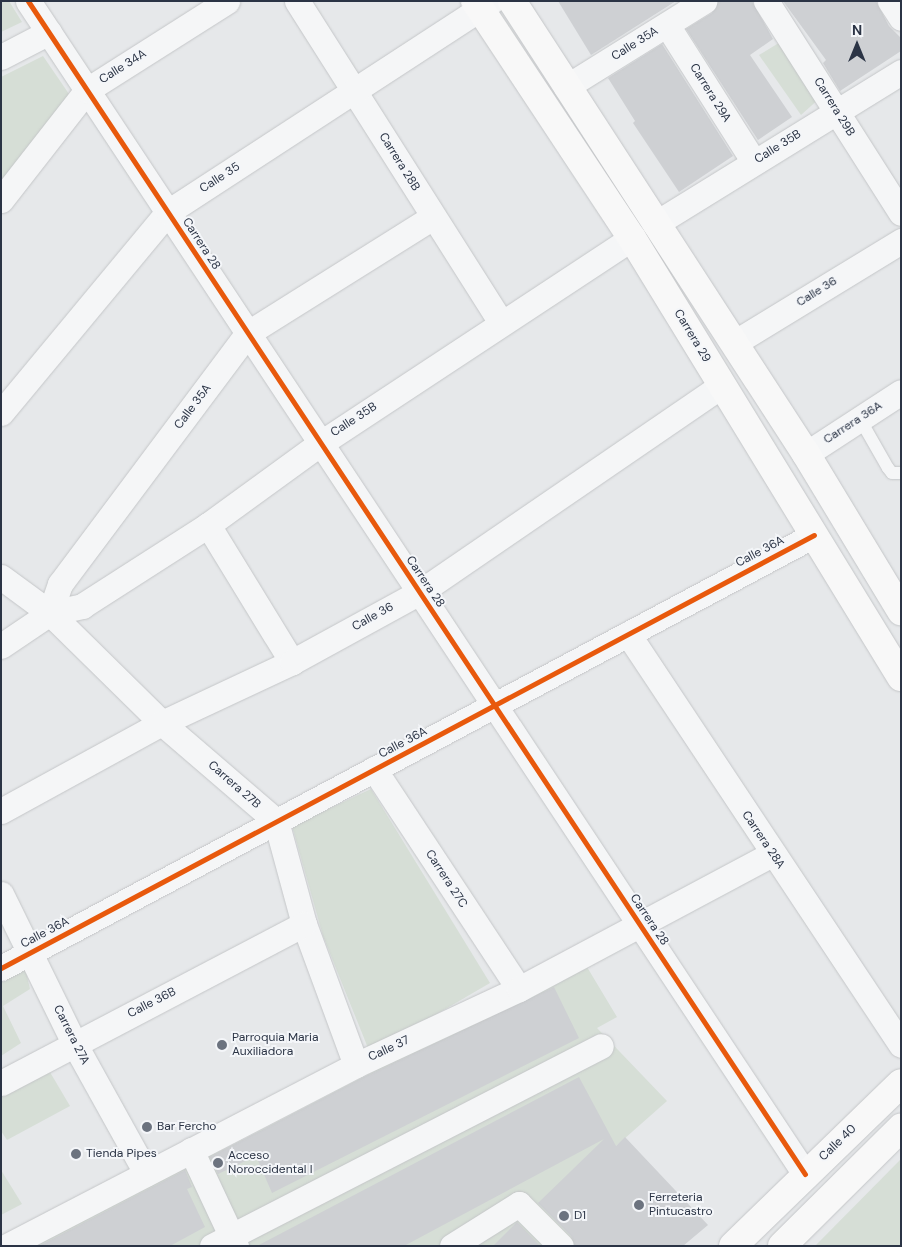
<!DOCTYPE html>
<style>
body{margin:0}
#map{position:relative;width:902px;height:1247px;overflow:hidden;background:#e6e8ea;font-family:"DM Sans",sans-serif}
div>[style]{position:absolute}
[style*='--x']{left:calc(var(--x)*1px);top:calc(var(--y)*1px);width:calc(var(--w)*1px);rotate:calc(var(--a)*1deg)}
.green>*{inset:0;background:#d6ded6}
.building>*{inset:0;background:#ced0d3}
.roads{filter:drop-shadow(0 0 1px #c4c6c8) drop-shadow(0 0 1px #c4c6c8)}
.service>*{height:12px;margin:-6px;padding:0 6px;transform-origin:6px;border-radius:6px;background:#f5f6f7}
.minor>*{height:25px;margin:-12.5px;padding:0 12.5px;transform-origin:12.5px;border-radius:12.5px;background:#f5f6f7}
.secondary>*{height:28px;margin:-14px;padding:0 14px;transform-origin:14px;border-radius:14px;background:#f8f8f8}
.cycleway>*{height:5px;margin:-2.5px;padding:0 2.5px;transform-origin:2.5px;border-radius:2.5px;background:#e8590c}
.dots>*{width:14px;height:14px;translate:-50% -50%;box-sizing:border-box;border:2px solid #f4f6f9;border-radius:50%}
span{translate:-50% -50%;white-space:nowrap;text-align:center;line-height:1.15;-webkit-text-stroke:4px #f4f6f9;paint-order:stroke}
.street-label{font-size:12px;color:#2b3445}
.poi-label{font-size:12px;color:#2b3445}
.left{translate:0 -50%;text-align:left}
.frame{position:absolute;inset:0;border:2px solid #2b3445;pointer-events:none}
.north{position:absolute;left:832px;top:20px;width:50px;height:50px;-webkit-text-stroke:4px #f4f6f9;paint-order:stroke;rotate:0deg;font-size:14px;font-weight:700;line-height:20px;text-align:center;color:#2b3445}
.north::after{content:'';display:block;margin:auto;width:18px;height:22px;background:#2b3445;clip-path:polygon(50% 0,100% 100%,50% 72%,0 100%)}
</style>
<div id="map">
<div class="green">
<div style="clip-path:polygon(1px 1px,9px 1px,22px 22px,1px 32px)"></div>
<div style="clip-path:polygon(782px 41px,821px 97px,801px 115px,759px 55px)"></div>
<div style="clip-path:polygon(43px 56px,69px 94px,1px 185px,1px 77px)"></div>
<div style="clip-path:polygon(371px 789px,490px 983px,370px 1053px,323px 936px,292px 826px)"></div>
<div style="clip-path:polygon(22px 955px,30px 989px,3px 1006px,21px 1043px,1px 1056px,1px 967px)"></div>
<div style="clip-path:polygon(584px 962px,617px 1017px,597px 1028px,667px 1101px,572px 1185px,635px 1246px,29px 1246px,242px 1140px)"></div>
<div style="clip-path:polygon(44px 1062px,70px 1106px,7px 1140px,1px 1131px,1px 1085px)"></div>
<div style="clip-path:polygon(901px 1159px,901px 1246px,815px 1246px)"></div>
<div style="clip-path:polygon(1px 1170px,22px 1204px,1px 1215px)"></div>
</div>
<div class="building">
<div style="clip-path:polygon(558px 1px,676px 1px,591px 55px)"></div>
<div style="clip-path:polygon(718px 1px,752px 1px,773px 39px,750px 55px,792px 117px,758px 140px,686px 29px,712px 13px)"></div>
<div style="clip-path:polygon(783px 1px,876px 1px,889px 26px,901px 38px,901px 51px,840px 91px,823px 63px,826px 60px)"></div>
<div style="clip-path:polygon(662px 44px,733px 156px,679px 192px,633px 123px,635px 121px,608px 78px)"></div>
<div style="clip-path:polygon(554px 987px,579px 1038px,272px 1193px,256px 1156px,218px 1174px,210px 1157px,362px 1078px)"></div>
<div style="clip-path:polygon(579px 1077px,616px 1146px,625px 1137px,708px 1225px,683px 1246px,575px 1246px,571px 1236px,538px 1203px,604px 1139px,404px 1246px,257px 1246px)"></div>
<div style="clip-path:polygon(185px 1170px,192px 1187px,187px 1189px,205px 1227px,170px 1246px,39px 1246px)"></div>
<div style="clip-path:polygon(517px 1222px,540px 1246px,493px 1246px)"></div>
</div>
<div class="roads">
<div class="service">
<div style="--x:860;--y:419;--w:56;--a:60.3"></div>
<div style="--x:888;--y:468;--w:6;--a:51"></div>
<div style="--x:892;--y:473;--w:9;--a:0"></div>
</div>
<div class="minor">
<div style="--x:28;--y:1;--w:1407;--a:56.48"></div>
<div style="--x:297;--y:1;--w:381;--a:57.6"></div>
<div style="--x:766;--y:1;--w:251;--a:57.5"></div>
<div style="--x:890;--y:1;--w:20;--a:57"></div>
<div style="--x:667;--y:25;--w:162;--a:57.6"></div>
<div style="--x:1;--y:57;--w:54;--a:-27.5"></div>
<div style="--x:566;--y:87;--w:163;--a:-31.9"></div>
<div style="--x:1;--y:200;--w:140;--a:-52"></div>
<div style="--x:87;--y:90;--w:166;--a:-32.4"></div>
<div style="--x:655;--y:224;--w:289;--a:-31.7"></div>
<div style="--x:734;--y:343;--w:196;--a:-31.4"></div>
<div style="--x:1;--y:413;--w:261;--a:-50.3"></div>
<div style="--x:168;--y:212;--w:387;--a:-33.1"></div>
<div style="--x:806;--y:454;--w:113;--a:-33.1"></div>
<div style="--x:208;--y:525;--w:161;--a:58.5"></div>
<div style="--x:1;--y:577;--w:61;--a:36.3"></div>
<div style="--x:50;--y:613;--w:157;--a:44.5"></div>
<div style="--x:162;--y:723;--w:150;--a:40.7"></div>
<div style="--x:276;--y:821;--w:107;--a:74.8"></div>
<div style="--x:304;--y:924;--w:150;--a:69.8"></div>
<div style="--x:50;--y:613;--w:33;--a:-12"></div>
<div style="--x:82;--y:606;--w:150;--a:-32.7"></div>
<div style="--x:208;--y:525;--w:140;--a:-36"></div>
<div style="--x:321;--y:443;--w:372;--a:-33.4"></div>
<div style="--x:628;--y:634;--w:493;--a:56.4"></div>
<div style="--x:1;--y:646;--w:59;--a:-34"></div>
<div style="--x:50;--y:613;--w:31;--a:-71"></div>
<div style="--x:60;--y:584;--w:314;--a:-53.2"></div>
<div style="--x:248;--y:333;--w:218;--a:-32.1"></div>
<div style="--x:374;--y:769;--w:263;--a:56.6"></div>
<div style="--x:1;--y:811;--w:183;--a:-28.7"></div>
<div style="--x:162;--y:723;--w:144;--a:-25.1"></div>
<div style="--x:292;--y:662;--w:146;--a:-28.7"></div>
<div style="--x:420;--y:592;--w:366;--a:-34.4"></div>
<div style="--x:1;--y:894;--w:166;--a:63.9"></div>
<div style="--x:74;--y:1043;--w:149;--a:61"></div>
<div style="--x:1;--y:968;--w:921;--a:-28.04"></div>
<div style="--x:1;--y:1083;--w:342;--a:-27.7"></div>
<div style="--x:191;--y:1150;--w:106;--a:64.9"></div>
<div style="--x:7;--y:1246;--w:393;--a:-27.4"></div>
<div style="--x:356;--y:1065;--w:180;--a:-25"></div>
<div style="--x:519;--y:989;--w:287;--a:-28.1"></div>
<div style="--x:212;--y:1246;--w:437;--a:-27.2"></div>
<div style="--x:452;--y:1246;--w:79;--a:-32.1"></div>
<div style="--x:519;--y:1204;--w:59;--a:45"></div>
</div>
<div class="secondary">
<div style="--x:475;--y:1;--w:284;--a:56.5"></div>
<div style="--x:632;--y:238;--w:515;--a:58.5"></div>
<div style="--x:512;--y:1;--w:540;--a:57.02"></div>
<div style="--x:806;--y:454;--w:184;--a:58.8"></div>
<div style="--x:733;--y:1246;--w:234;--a:-44.1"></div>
<div style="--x:782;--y:1246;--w:168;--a:-44.8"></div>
</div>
</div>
<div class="cycleway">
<div style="--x:28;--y:1;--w:1407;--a:56.48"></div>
<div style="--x:1;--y:968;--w:921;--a:-28.04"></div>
</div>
<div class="dots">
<div style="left:222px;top:1045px;background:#6c737f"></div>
<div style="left:147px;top:1127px;background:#6c737f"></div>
<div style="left:76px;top:1154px;background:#6c737f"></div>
<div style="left:218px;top:1163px;background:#6c737f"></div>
<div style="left:639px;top:1205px;background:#6c737f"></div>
<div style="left:564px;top:1216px;background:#6c737f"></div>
</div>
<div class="street-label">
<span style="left:635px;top:44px;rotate:-32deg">Calle 35A</span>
<span style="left:123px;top:67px;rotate:-32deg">Calle 34A</span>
<span style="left:710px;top:93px;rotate:58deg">Carrera 29A</span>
<span style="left:834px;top:107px;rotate:58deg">Carrera 29B</span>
<span style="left:778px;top:147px;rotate:-32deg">Calle 35B</span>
<span style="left:399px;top:162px;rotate:58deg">Carrera 28B</span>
<span style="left:220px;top:178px;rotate:-33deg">Calle 35</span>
<span style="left:201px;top:244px;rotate:57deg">Carrera 28</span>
<span style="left:817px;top:292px;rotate:-32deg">Calle 36</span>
<span style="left:692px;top:336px;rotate:59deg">Carrera 29</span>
<span style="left:193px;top:407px;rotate:-53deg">Calle 35A</span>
<span style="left:354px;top:420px;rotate:-33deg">Calle 35B</span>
<span style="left:853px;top:423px;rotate:-33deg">Carrera 36A</span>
<span style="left:760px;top:552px;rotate:-28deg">Calle 36A</span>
<span style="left:425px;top:582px;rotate:56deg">Carrera 28</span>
<span style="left:373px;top:617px;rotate:-29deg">Calle 36</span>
<span style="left:403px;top:743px;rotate:-28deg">Calle 36A</span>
<span style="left:234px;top:785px;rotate:41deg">Carrera 27B</span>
<span style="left:763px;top:840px;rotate:56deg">Carrera 28A</span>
<span style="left:446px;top:879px;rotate:57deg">Carrera 27C</span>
<span style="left:649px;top:920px;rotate:56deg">Carrera 28</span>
<span style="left:45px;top:933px;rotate:-28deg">Calle 36A</span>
<span style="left:152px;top:1003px;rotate:-27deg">Calle 36B</span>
<span style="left:71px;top:1035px;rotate:63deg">Carrera 27A</span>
<span style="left:389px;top:1049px;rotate:-25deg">Calle 37</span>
<span style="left:838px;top:1143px;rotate:-44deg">Calle 40</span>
</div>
<div class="poi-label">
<span class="left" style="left:232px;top:1045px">Parroquia Maria<br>Auxiliadora</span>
<span class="left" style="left:157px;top:1127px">Bar Fercho</span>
<span class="left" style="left:86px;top:1154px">Tienda Pipes</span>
<span class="left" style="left:228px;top:1163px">Acceso<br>Noroccidental I</span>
<span class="left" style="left:649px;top:1205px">Ferreteria<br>Pintucastro</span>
<span class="left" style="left:574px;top:1216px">D1</span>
</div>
<div class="frame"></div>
<div class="north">N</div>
</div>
